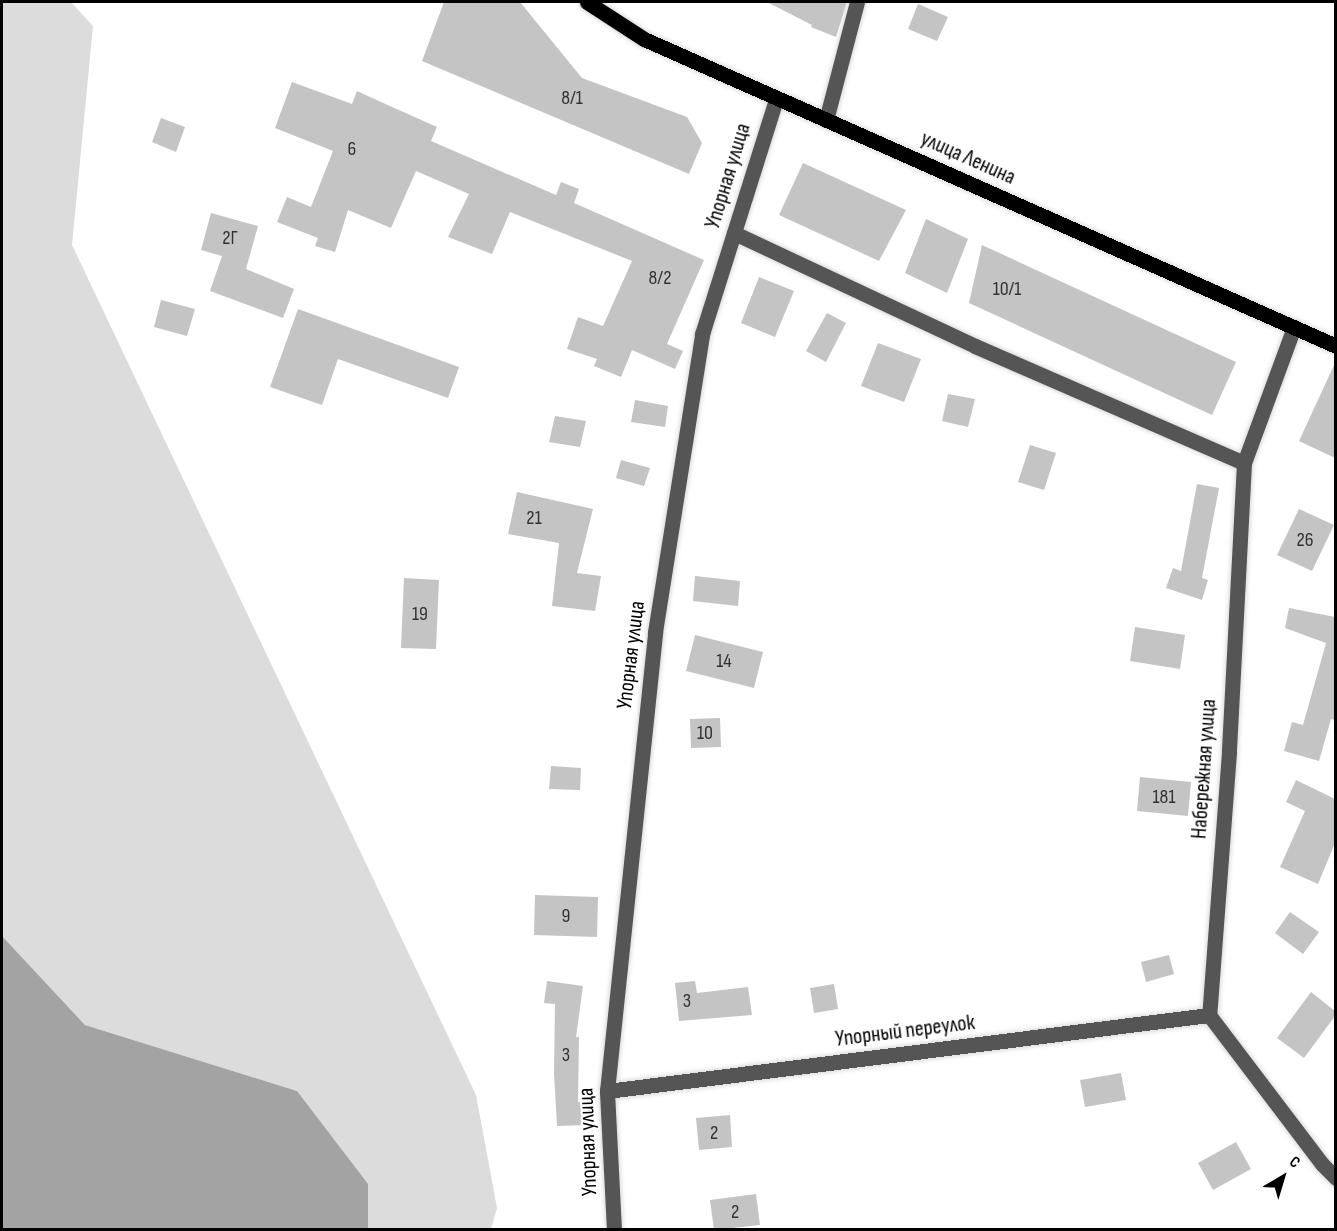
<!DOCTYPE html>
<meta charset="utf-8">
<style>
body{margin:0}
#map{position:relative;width:1337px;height:1231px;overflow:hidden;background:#fff;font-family:"Sofia Sans Condensed",sans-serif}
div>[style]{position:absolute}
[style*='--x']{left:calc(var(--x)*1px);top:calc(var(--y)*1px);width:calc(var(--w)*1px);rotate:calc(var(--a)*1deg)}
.green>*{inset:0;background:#dcdcdc}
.water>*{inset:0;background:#a3a3a3}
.building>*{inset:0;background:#c4c4c4}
.roads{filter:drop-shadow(0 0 2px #dbdbdb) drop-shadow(0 0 2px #dbdbdb)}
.minor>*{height:15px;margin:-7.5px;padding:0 7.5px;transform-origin:7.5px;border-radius:7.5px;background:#555}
.major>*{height:15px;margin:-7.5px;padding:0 7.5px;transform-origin:7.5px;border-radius:7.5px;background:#000}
span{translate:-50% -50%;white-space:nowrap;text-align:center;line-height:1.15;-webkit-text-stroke:4.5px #fff;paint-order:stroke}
.number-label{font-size:20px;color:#313131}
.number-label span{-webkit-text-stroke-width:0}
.street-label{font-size:22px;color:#000}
.frame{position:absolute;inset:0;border:3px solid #000;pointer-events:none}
.north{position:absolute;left:1253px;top:1147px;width:60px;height:60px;-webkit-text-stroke:4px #fff;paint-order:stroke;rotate:38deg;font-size:16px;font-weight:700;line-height:24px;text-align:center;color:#000}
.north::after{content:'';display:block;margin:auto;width:21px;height:27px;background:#000;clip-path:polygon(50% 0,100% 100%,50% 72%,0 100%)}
</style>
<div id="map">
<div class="green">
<div style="clip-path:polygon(2px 2px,71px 2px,93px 26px,72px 245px,476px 1095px,497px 1208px,491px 1229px,368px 1229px,368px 1204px,297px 1091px,85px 1025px,2px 936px)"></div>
</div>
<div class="water">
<div style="clip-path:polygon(2px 936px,85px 1025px,297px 1091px,368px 1184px,368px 1229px,2px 1229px)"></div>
</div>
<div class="building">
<div style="clip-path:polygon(444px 2px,520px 2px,582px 78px,687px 117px,702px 143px,689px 174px,422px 61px)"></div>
<div style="clip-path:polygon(767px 2px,847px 2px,836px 37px,811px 27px,812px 25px)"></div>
<div style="clip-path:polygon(918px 4px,948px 17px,937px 41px,908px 29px)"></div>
<div style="clip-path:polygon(292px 82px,352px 104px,357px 91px,381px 102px,437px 127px,431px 141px,556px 195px,561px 182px,579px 189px,574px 203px,704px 260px,667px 344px,683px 351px,675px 369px,632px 350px,621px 377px,594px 366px,597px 359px,567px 349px,578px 317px,603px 326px,632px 261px,510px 212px,492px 254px,448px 237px,469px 194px,416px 171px,391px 228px,348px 210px,335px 252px,315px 246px,318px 238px,277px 222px,287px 197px,311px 207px,333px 151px,275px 128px)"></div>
<div style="clip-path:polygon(161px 118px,185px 127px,176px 152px,152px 142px)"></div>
<div style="clip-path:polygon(803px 163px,906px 210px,879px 261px,779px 215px)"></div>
<div style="clip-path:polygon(211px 213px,258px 226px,246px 269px,294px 289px,283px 318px,210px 291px,222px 256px,201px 250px)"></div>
<div style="clip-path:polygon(926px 219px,968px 239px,947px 293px,905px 273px)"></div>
<div style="clip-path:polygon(982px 245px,1236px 362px,1212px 415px,969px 303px)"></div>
<div style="clip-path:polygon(759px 277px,794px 291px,775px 337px,741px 323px)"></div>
<div style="clip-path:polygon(161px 300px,195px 309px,187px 336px,154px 327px)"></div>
<div style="clip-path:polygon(298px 309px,459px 367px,448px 398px,338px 359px,322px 405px,270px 387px)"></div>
<div style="clip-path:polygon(827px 313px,846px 323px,826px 362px,806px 351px)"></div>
<div style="clip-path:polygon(878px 343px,921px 359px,904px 402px,861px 386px)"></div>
<div style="clip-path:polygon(1335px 363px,1335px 458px,1299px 441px)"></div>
<div style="clip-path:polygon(948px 394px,975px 399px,968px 427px,942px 421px)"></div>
<div style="clip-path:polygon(635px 400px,668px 406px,665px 427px,631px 422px)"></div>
<div style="clip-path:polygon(555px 416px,586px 421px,580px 447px,549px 442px)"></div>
<div style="clip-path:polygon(1030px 445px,1056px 453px,1044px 490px,1018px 482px)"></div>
<div style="clip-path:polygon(621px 460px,650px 468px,644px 486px,616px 478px)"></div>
<div style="clip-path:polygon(1197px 484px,1219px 488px,1202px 578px,1208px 580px,1202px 600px,1166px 588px,1173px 568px,1181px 571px)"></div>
<div style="clip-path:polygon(517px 492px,593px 509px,577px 573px,601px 576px,595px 611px,552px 606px,559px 543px,508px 534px)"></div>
<div style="clip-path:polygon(1299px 509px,1334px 525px,1312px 571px,1277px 555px)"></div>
<div style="clip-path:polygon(695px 576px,740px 581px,738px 606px,693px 601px)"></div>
<div style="clip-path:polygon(404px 578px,439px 580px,436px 649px,401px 648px)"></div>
<div style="clip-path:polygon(1289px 608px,1335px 617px,1335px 720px,1331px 719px,1319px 761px,1284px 751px,1292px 722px,1303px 725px,1326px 643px,1285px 628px)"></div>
<div style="clip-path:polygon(1135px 627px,1185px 635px,1180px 669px,1130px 661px)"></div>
<div style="clip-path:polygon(695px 635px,763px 652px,754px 688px,686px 671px)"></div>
<div style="clip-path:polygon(720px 718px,721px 747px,691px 748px,690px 719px)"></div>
<div style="clip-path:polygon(551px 766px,581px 768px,580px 790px,549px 789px)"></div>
<div style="clip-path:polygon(1140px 777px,1191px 782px,1188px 816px,1137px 811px)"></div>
<div style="clip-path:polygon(1296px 780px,1335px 799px,1335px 843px,1318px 884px,1280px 867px,1305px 811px,1286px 802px)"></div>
<div style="clip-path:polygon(535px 895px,598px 897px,597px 937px,534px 935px)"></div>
<div style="clip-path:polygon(1290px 912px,1319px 932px,1303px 954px,1275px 933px)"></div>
<div style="clip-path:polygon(1169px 955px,1174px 974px,1146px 982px,1141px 962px)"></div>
<div style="clip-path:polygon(547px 981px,583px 986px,576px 1037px,579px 1037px,578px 1102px,589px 1101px,589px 1125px,557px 1126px,554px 1073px,555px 1004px,544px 1003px)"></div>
<div style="clip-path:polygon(695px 981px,697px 993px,748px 987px,752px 1015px,679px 1021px,675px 983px)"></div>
<div style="clip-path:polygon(834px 984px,838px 1009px,814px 1013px,810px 988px)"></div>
<div style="clip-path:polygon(1311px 992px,1335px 1011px,1335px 1016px,1304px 1058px,1277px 1038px)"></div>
<div style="clip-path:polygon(1121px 1073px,1126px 1100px,1085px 1107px,1080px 1080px)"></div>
<div style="clip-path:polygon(730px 1115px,732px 1147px,699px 1150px,696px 1118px)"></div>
<div style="clip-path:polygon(1236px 1142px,1251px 1169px,1213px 1190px,1198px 1163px)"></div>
<div style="clip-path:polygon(756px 1194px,760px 1225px,714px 1230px,710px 1200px)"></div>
</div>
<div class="roads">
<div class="minor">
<div style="--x:826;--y:120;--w:122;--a:-75.3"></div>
<div style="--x:734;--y:233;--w:266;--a:25.1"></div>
<div style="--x:975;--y:346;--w:293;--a:23.5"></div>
<div style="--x:1294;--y:327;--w:145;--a:110.2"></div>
<div style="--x:1244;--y:463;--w:289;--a:93"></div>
<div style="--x:1229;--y:752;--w:264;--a:94.3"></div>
<div style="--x:1209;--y:1015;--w:187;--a:52.8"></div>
<div style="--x:1322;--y:1164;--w:20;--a:45"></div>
<div style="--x:607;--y:1091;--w:607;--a:-7.2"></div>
<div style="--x:614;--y:1230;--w:139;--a:-92.9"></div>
<div style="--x:607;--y:1091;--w:462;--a:-84"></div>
<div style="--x:655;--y:632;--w:302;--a:-81"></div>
<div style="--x:702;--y:334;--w:246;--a:-72.5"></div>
</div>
<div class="major">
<div style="--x:587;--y:2;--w:68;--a:33"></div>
<div style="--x:644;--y:39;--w:757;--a:23.92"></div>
</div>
</div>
<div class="number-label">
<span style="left:572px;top:98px">8/1</span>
<span style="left:352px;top:149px">6</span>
<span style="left:230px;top:238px">2Г</span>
<span style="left:660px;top:278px">8/2</span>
<span style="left:1007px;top:289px">10/1</span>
<span style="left:534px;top:518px">21</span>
<span style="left:1305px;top:540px">26</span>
<span style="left:420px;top:614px">19</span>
<span style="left:724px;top:661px">14</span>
<span style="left:705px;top:733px">10</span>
<span style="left:1164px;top:797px">181</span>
<span style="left:566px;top:916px">9</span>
<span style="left:687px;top:1001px">3</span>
<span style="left:566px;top:1055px">3</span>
<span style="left:714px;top:1133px">2</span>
<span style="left:735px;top:1212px">2</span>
</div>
<div class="street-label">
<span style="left:968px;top:158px;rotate:24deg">улица Ленина</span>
<span style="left:728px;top:176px;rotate:-73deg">Упорная улица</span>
<span style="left:631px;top:655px;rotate:-83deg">Упорная улица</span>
<span style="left:1204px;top:769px;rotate:-86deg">Набережная улица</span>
<span style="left:905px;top:1031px;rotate:-7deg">Упорный переулок</span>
<span style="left:588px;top:1142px;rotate:-92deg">Упорная улица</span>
</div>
<div class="frame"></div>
<div class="north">С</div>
</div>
